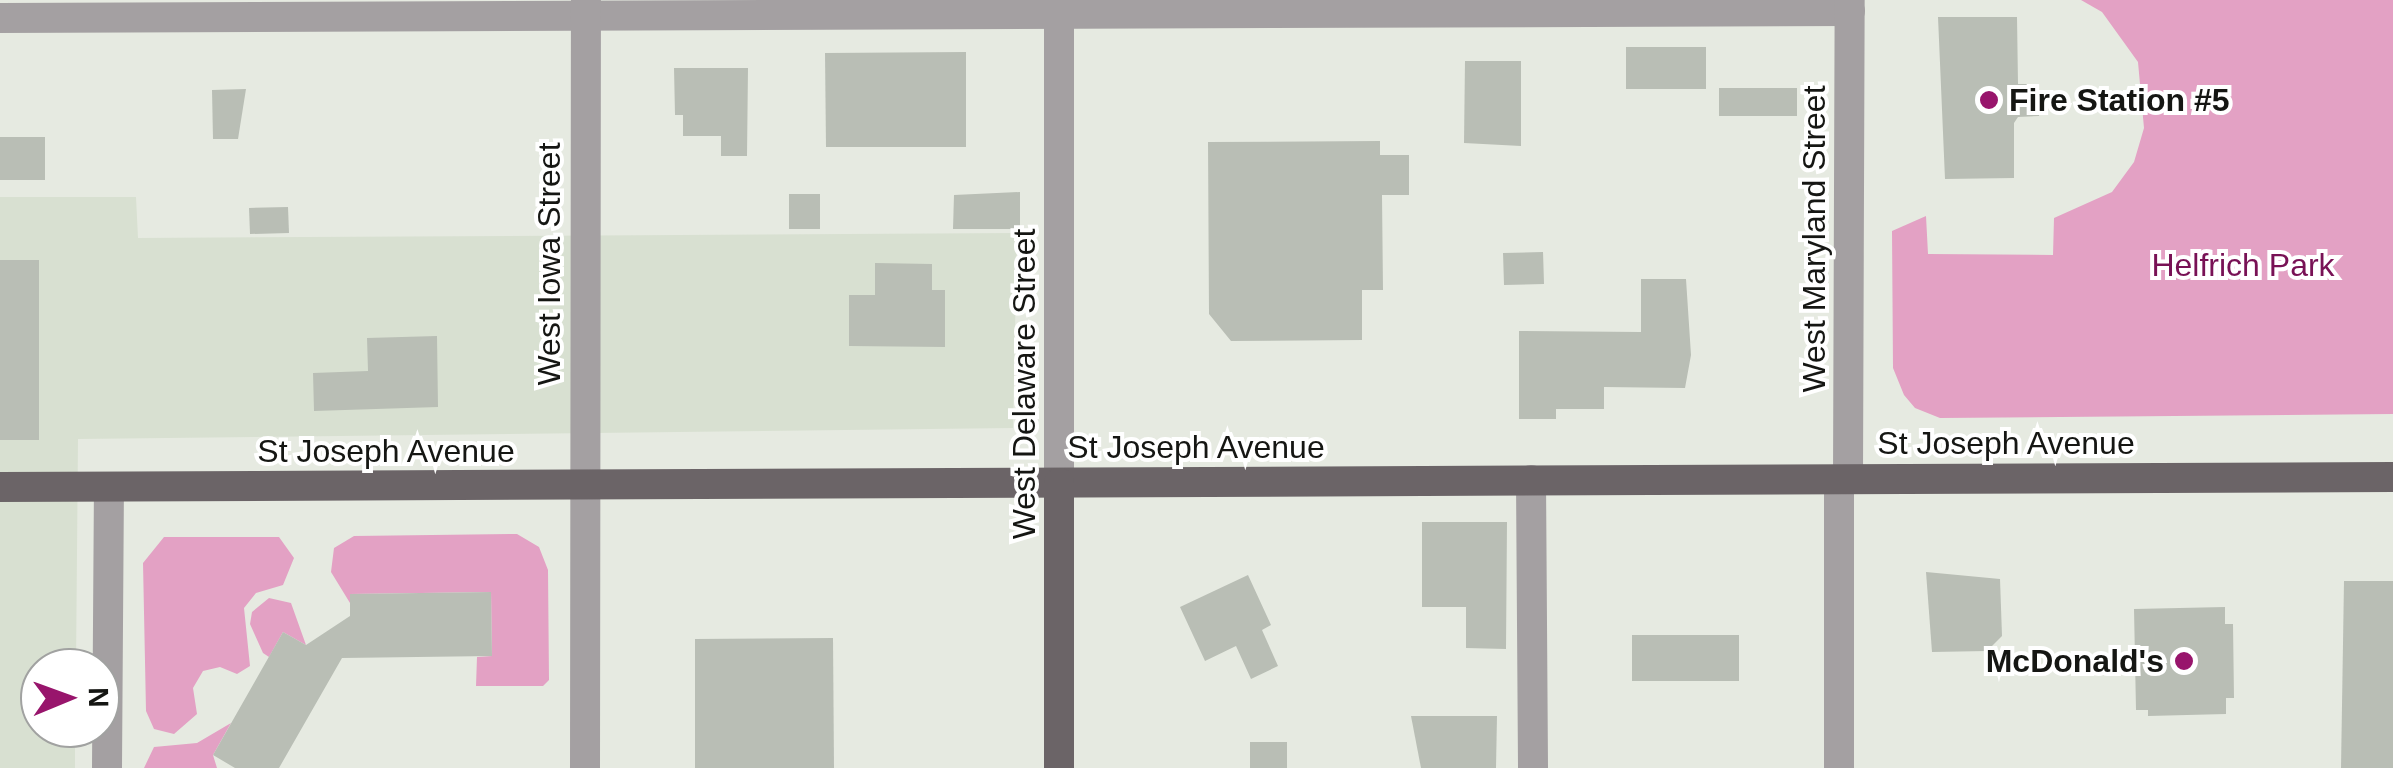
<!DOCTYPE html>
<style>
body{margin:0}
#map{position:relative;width:2393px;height:768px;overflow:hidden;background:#e6eae1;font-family:Arial,sans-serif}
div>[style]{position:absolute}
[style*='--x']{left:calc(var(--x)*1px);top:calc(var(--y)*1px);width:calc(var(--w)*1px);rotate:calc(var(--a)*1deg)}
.built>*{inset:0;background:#d8e0d1}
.green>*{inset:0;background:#e3a1c4}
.building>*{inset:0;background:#b9beb5}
.minor>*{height:30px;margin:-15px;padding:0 15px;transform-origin:15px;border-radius:15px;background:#a4a0a2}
.major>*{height:30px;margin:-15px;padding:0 15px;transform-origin:15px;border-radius:15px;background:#6b6467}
.dots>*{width:28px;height:28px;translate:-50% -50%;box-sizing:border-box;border:5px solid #fff;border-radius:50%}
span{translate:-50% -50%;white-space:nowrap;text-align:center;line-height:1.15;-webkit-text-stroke:8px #fff;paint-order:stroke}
.poi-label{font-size:32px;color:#151613;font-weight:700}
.left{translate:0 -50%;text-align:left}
.right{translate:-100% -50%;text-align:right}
.street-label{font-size:32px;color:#151613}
.park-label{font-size:32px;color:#781155}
.north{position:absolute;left:20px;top:648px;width:100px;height:100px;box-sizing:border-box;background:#fff;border:2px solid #a1a2a1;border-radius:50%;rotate:89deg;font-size:28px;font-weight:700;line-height:40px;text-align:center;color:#151613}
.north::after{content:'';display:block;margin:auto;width:35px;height:45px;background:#98156c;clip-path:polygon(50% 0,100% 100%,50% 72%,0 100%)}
</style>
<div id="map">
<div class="built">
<div style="clip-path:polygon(0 197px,136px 197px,138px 238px,1017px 233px,1013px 428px,78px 439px,76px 668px,40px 668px,40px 728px,75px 728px,75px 768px,0 768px)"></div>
</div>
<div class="green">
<div style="clip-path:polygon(2081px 0,2393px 0,2393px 414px,1940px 418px,1915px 408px,1904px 395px,1893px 368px,1892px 231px,1926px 216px,1928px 254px,2053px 255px,2054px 218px,2112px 192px,2134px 162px,2144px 128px,2138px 62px,2102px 12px)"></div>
<div style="clip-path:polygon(517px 534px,539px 547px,548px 570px,549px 680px,543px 686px,476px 686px,477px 657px,492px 656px,491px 592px,350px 594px,350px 603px,331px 572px,334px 548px,354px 536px)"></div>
<div style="clip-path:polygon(164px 537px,279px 537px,294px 558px,283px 585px,256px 593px,244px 608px,250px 666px,237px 674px,220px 667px,203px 671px,193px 688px,197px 714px,174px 734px,154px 729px,146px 711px,143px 563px)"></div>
<div style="clip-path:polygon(269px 598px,291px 603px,306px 645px,283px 632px,269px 657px,263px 653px,250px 624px,252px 612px)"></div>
<div style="clip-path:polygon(231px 723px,213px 755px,217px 768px,144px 768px,154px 747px,197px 743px)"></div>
</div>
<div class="building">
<div style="clip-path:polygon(1938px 17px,2017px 17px,2018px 84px,2039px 84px,2039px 116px,2018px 117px,2014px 123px,2014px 178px,1945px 179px)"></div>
<div style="clip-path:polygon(1626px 47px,1706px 47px,1706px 89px,1626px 89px)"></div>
<div style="clip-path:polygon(966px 52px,966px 147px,826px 147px,825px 53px)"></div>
<div style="clip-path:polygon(1465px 61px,1521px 61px,1521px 146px,1464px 143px)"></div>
<div style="clip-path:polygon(674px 68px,748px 68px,747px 156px,721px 156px,721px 136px,683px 136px,683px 115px,675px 115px)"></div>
<div style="clip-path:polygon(1719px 88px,1797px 88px,1797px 116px,1719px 116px)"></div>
<div style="clip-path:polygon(246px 89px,238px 139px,213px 139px,212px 90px)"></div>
<div style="clip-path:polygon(0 137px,45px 137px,45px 180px,0 180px)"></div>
<div style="clip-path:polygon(1380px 141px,1380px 155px,1409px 155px,1409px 195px,1382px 195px,1383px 290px,1362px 290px,1362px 340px,1231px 341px,1209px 314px,1208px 142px)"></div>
<div style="clip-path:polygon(1020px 192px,1020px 229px,953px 229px,954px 195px)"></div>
<div style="clip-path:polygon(789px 194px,820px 194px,820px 229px,789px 229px)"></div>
<div style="clip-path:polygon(288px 207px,289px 233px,250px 234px,249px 208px)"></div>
<div style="clip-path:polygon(1543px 252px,1544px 284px,1504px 285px,1503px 253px)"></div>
<div style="clip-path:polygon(0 260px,39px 260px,39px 440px,0 440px)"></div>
<div style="clip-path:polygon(875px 263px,932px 264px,932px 290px,945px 290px,945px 347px,849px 346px,849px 295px,875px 295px)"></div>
<div style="clip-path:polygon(1641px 279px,1686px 279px,1691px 355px,1685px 388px,1604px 387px,1604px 409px,1556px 409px,1556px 419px,1519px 419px,1519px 331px,1641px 332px)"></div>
<div style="clip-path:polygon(437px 336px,438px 407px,314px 411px,313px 373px,368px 371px,367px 338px)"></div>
<div style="clip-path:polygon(1422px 522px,1507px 522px,1506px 649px,1466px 648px,1466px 607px,1422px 607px)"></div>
<div style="clip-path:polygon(1926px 572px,2000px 579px,2002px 636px,1987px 651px,1932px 652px)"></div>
<div style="clip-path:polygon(1248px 575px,1271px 625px,1262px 630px,1278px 666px,1251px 679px,1236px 646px,1205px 661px,1180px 607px)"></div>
<div style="clip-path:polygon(2344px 581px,2393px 581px,2393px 768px,2341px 768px)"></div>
<div style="clip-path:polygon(491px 592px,492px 656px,342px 658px,279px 768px,235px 768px,213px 755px,283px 632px,306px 645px,350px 616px,350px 594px)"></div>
<div style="clip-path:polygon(2225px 607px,2225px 624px,2233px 624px,2234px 698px,2226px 698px,2226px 714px,2148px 716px,2148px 710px,2136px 710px,2134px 609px)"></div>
<div style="clip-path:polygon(1632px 635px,1739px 635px,1739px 681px,1632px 681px)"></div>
<div style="clip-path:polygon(833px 638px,834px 768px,695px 768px,695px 639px)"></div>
<div style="clip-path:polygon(1411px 716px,1497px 716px,1496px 768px,1421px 768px)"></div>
<div style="clip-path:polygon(1250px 742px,1287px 742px,1287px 768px,1250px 768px)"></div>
</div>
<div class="minor">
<div style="--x:0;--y:18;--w:1850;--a:-0.22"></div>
<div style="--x:1848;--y:478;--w:478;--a:-89.8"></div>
<div style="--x:1531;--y:480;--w:288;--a:89.6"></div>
<div style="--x:1059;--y:483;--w:483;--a:-90"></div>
<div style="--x:107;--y:768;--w:281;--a:-89.6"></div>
<div style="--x:585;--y:768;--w:768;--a:-89.93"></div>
<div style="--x:1839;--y:768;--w:289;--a:-90"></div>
</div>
<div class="major">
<div style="--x:0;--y:487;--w:2393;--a:-0.24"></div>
<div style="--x:1059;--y:768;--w:285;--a:-90"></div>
</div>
<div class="dots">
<div style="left:1989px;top:100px;background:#98156c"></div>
<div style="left:2184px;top:661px;background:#98156c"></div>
</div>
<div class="poi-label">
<span class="left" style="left:2009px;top:100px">Fire Station #5</span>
<span class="right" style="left:2164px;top:661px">McDonald's</span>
</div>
<div class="street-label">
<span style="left:1814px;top:239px;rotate:-90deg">West Maryland Street</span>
<span style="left:549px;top:264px;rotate:-90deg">West Iowa Street</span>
<span style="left:1024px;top:384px;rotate:-90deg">West Delaware Street</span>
<span style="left:2006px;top:443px">St Joseph Avenue</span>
<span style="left:1196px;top:447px">St Joseph Avenue</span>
<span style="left:386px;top:451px">St Joseph Avenue</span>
</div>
<div class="park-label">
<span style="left:2243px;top:265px">Helfrich Park</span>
</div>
<div class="north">N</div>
</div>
